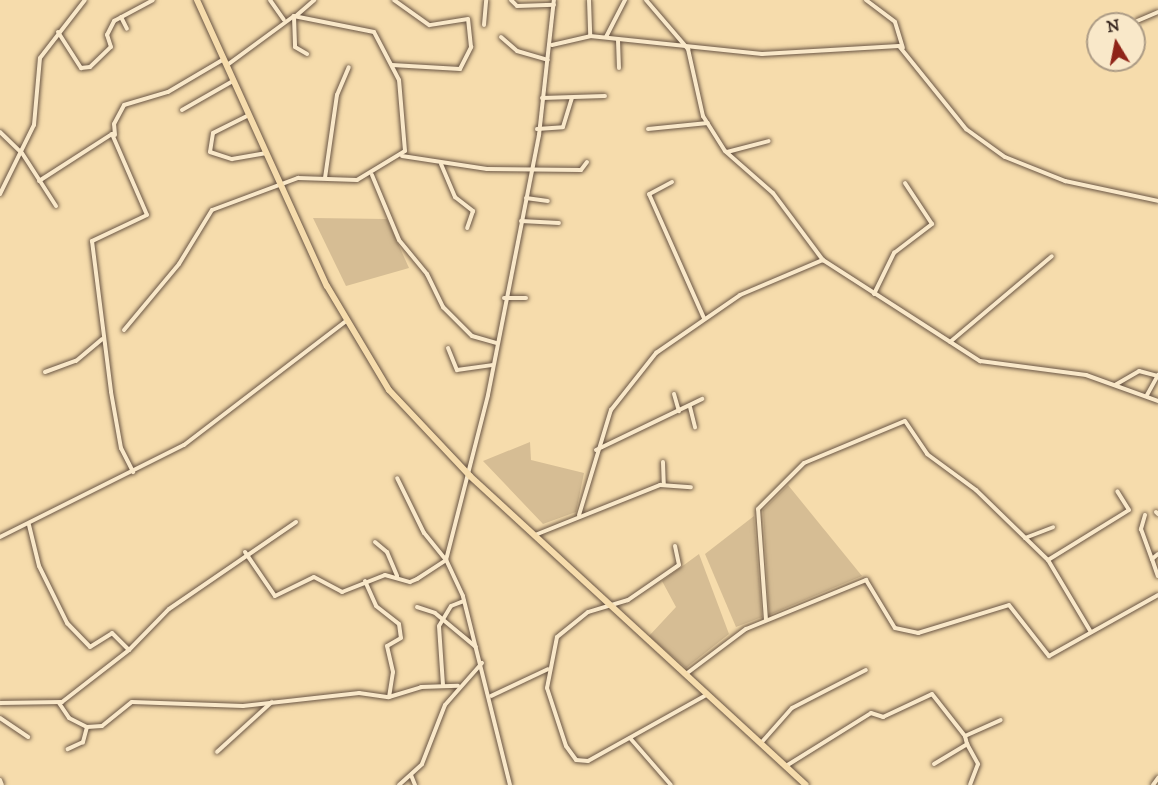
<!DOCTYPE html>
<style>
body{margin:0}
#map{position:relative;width:1158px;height:785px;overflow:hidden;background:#f6dcac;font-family:"IM FELL DW Pica",serif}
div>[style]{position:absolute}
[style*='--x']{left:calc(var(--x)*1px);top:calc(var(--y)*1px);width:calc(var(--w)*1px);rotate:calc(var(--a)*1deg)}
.green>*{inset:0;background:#d6bd94}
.roads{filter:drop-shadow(0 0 2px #685443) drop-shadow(0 0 2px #685443)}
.minor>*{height:4px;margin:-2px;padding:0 2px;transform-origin:2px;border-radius:2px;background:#f9e8c9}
.trunk>*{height:6px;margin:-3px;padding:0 3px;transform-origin:3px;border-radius:3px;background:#f6dcac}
span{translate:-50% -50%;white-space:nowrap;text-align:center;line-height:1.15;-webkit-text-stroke:4.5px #f9e8c9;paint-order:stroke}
.north{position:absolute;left:1086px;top:12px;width:60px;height:60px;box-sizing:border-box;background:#f9e8c9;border:2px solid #ac9b85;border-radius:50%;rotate:350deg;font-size:16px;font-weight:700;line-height:24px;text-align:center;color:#382720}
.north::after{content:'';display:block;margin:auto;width:21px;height:27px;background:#8f2418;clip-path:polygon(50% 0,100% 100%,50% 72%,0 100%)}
</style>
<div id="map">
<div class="green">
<div style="clip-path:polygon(313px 218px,387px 219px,409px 268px,346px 286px)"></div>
<div style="clip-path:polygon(530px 442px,531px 460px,584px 473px,576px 512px,543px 524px,483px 461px)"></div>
<div style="clip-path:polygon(788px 485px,862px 576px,769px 615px,763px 510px)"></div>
<div style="clip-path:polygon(754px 516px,762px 617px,736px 627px,705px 554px)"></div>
<div style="clip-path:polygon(699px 554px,729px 634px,686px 668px,649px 636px,676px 607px,662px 581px)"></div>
</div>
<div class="roads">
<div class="minor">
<div style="--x:270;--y:0;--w:24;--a:55"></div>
<div style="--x:511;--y:0;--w:8;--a:45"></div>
<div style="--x:517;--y:6;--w:37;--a:-2"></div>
<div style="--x:589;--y:0;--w:36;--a:88"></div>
<div style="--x:646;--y:0;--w:65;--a:49.4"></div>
<div style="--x:688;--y:49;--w:69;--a:77.4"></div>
<div style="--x:703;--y:116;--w:41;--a:57.8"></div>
<div style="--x:725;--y:151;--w:64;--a:41.2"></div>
<div style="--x:773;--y:193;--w:84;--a:53.3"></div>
<div style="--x:823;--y:260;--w:187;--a:32.8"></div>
<div style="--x:980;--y:361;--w:107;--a:7.5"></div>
<div style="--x:1086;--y:375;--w:77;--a:19.9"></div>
<div style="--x:866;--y:0;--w:36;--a:37"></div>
<div style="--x:895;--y:22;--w:27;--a:73"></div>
<div style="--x:297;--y:15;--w:23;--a:-41"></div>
<div style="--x:294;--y:16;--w:31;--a:88"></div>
<div style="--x:295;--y:47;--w:14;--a:30"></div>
<div style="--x:121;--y:17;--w:13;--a:63"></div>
<div style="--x:1137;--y:21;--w:23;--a:-23"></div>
<div style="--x:484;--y:25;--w:25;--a:-85"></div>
<div style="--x:58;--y:32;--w:43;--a:57.4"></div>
<div style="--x:81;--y:68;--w:9;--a:-6"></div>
<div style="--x:90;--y:67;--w:29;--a:-44"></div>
<div style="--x:111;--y:47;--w:13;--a:-108"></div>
<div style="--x:107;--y:35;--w:16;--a:-63"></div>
<div style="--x:114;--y:21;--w:44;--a:-28.3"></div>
<div style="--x:501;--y:37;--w:21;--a:41"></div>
<div style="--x:517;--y:51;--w:32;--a:16"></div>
<div style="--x:606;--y:37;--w:42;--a:-62.8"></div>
<div style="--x:618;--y:40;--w:28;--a:88"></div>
<div style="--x:552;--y:45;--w:39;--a:-13"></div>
<div style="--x:590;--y:36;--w:173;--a:6"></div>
<div style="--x:762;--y:54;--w:137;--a:-3.3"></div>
<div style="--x:899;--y:46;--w:107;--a:51.1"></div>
<div style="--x:966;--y:129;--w:48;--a:35.7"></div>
<div style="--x:1005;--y:157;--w:65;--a:21.8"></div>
<div style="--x:1065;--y:181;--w:95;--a:12.1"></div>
<div style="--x:392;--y:65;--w:68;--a:3.4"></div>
<div style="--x:460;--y:69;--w:25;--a:-63"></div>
<div style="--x:471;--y:47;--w:28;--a:-96"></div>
<div style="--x:468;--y:19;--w:39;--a:171"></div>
<div style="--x:429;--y:25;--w:43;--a:-144.5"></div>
<div style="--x:542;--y:98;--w:63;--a:-1.8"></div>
<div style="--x:182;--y:110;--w:59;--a:-29.6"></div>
<div style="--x:249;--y:115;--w:40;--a:153.4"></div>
<div style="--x:213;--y:133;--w:19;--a:99"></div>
<div style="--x:210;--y:152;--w:23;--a:18"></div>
<div style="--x:232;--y:159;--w:35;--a:-10"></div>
<div style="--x:537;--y:129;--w:26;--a:-4"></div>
<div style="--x:563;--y:127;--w:30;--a:-73"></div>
<div style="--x:648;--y:129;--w:60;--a:-5.7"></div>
<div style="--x:0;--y:132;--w:30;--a:44"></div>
<div style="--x:22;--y:153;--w:63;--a:57.3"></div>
<div style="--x:115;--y:135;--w:11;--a:-95"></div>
<div style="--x:114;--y:124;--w:21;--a:-62"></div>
<div style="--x:124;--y:105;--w:46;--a:-16.5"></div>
<div style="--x:168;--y:92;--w:65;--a:-30.5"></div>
<div style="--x:727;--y:152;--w:43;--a:-14.7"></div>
<div style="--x:402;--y:156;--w:86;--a:8.7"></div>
<div style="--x:487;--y:169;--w:94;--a:0.6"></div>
<div style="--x:581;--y:170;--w:10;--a:-53"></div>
<div style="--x:441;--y:164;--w:36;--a:67"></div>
<div style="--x:455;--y:197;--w:23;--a:38"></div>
<div style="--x:473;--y:211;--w:18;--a:109"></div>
<div style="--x:372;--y:175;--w:70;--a:67.4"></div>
<div style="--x:399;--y:240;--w:44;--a:50.5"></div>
<div style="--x:427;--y:274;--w:37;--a:64"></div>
<div style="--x:443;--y:307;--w:41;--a:45"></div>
<div style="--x:472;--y:336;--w:25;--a:16"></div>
<div style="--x:325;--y:178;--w:84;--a:-81.8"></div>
<div style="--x:337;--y:95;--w:30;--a:-67"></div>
<div style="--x:39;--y:181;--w:87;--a:-32.8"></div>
<div style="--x:112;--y:134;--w:88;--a:66.6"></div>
<div style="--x:147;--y:215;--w:61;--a:154.7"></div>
<div style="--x:92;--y:241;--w:152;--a:82.8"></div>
<div style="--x:111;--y:392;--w:57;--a:79.9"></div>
<div style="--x:121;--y:448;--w:27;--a:63"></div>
<div style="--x:672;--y:182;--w:26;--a:152"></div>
<div style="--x:649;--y:194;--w:136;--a:66.1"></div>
<div style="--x:0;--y:194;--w:77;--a:-63.8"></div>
<div style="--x:34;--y:125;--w:67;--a:-84.9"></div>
<div style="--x:40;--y:58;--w:73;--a:-52.2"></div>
<div style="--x:526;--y:198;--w:22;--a:8"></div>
<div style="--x:521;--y:221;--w:38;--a:3"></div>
<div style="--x:874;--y:294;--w:46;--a:-64"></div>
<div style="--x:894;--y:253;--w:48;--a:-37.3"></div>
<div style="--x:932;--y:224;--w:49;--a:-123.4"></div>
<div style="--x:504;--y:298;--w:22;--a:0"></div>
<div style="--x:124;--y:330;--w:86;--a:-50.2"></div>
<div style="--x:179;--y:264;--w:63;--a:-58.6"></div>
<div style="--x:212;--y:210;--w:92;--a:-20.4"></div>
<div style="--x:298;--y:178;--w:59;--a:1.9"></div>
<div style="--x:357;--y:180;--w:56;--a:-31.1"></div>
<div style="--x:405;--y:151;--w:71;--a:-94.8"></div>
<div style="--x:399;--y:80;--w:54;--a:-117.5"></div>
<div style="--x:374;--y:32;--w:82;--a:-168.7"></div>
<div style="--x:294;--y:16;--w:83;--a:143.8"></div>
<div style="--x:950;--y:342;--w:133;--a:-40.1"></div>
<div style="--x:448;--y:348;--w:24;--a:68"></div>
<div style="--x:457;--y:370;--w:35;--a:-8"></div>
<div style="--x:45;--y:372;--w:33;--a:-20"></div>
<div style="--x:76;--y:361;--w:34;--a:-40"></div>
<div style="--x:1115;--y:385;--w:28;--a:-30"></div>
<div style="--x:1139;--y:371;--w:20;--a:15"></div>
<div style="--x:674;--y:394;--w:18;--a:74"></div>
<div style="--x:1147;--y:395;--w:23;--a:-61"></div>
<div style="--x:690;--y:407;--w:21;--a:76"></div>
<div style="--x:596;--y:450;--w:118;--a:-25.7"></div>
<div style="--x:663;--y:462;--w:23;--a:88"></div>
<div style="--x:1156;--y:512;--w:3;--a:45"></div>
<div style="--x:579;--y:515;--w:110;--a:-73.1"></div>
<div style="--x:611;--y:410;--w:73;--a:-51.7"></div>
<div style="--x:656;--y:353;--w:102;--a:-34.6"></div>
<div style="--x:740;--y:295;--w:90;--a:-22.9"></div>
<div style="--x:1145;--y:515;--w:15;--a:106"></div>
<div style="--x:1141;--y:529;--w:32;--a:70"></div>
<div style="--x:29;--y:525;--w:42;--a:76.3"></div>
<div style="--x:39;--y:566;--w:64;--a:63.8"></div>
<div style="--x:67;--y:623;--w:33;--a:46"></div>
<div style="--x:90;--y:647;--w:26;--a:-32"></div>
<div style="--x:112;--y:633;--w:24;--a:45"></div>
<div style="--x:535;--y:535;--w:135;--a:-21.8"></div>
<div style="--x:660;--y:485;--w:31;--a:4"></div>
<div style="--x:0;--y:537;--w:206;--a:-26.6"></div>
<div style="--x:184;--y:445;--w:203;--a:-37.4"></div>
<div style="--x:1025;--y:538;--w:30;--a:-21"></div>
<div style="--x:375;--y:542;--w:16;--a:40"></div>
<div style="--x:387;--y:552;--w:26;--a:67"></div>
<div style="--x:675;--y:546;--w:19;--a:78"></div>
<div style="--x:679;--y:565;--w:62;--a:145.5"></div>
<div style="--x:628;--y:600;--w:42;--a:163.3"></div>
<div style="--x:588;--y:612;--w:40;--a:141"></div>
<div style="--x:557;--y:637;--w:52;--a:101.1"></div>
<div style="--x:547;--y:688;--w:61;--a:71.9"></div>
<div style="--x:566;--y:746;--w:17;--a:54"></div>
<div style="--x:576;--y:760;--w:12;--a:5"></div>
<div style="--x:588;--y:761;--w:137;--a:-29.2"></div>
<div style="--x:245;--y:552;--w:53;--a:55.7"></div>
<div style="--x:275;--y:596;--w:43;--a:-26"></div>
<div style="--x:314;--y:577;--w:32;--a:28"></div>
<div style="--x:342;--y:592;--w:46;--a:-21.6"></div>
<div style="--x:385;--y:575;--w:26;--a:16"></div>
<div style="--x:410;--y:582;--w:8;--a:-23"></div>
<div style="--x:417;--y:579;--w:35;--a:-33"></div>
<div style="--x:446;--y:560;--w:35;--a:-129"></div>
<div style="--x:424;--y:533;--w:61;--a:-116.1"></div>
<div style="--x:1158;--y:554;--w:8;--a:140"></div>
<div style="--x:1152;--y:559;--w:18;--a:71"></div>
<div style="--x:1048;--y:560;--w:95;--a:-31.7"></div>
<div style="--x:1129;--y:510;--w:22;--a:-122"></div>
<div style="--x:365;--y:581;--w:27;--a:66"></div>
<div style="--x:376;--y:606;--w:29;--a:38"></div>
<div style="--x:399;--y:624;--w:14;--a:82"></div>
<div style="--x:401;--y:638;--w:16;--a:150"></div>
<div style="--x:387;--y:646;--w:27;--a:77"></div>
<div style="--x:393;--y:672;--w:25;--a:99"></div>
<div style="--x:417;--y:607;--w:19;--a:18"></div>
<div style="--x:435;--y:613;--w:53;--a:39.7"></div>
<div style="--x:766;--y:620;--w:111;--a:-94.1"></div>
<div style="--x:758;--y:509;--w:65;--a:-45"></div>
<div style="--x:804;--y:463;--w:109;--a:-22.6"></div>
<div style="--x:905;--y:421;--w:40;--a:56"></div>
<div style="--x:927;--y:454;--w:61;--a:36.3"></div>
<div style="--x:976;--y:490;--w:100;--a:44.2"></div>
<div style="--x:1048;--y:560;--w:84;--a:59.2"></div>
<div style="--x:686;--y:674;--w:75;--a:-36.9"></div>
<div style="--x:746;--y:629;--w:130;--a:-22.2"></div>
<div style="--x:866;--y:580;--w:56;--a:58.9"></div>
<div style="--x:895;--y:628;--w:24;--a:12"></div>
<div style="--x:918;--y:633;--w:95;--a:-17.1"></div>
<div style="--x:1009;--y:605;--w:65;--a:51.9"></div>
<div style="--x:1049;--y:656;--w:125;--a:-29.2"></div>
<div style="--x:443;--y:685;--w:59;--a:-93.9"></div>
<div style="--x:439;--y:626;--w:23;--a:-59"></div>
<div style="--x:451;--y:606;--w:14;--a:-21"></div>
<div style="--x:491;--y:696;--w:63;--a:-25.3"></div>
<div style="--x:0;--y:703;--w:62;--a:-0.9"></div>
<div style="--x:62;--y:702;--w:85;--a:-37.8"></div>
<div style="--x:129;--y:650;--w:57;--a:-45.7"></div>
<div style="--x:169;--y:609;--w:154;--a:-34.4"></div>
<div style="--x:59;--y:703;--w:18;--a:56"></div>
<div style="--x:69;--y:718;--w:20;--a:27"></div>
<div style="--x:87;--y:727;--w:16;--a:105"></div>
<div style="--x:83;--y:742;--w:17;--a:155"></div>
<div style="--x:0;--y:718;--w:34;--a:34"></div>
<div style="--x:87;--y:727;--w:15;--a:-4"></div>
<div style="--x:102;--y:726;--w:38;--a:-39"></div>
<div style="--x:132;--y:702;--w:111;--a:2.1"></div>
<div style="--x:243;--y:706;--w:117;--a:-6.4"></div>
<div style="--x:359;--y:693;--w:30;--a:8"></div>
<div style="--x:389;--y:697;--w:34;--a:-17"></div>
<div style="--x:421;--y:687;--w:37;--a:-2"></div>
<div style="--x:630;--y:738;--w:62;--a:48.9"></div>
<div style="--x:761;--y:743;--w:47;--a:-48.5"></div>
<div style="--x:792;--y:708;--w:83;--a:-27.2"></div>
<div style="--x:967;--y:744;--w:23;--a:61"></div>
<div style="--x:978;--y:764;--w:22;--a:111"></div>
<div style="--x:217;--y:752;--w:74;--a:-42.3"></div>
<div style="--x:934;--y:764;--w:39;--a:-31"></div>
<div style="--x:967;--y:744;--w:8;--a:-104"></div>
<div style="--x:786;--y:766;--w:100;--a:-31.9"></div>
<div style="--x:871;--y:713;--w:13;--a:18"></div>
<div style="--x:883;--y:717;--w:54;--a:-25.1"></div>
<div style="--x:932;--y:694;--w:53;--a:51.8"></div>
<div style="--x:965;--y:736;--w:39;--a:-24"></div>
<div style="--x:411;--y:775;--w:11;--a:68"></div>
<div style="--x:0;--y:780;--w:5;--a:68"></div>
<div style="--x:399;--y:785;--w:31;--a:-42"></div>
<div style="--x:422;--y:764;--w:63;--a:-68.7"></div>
<div style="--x:445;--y:705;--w:56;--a:-48.6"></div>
<div style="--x:510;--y:785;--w:195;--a:-104"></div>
<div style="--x:463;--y:596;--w:40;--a:-115"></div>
<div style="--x:446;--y:560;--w:170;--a:-75.7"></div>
<div style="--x:488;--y:395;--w:265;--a:-78.9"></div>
<div style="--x:539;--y:135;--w:136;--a:-83.7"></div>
<div style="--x:1153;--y:785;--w:9;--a:-54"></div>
</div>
<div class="trunk">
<div style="--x:197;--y:0;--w:314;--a:65.6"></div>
<div style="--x:327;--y:286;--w:121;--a:59.2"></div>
<div style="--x:389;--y:390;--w:118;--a:46.7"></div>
<div style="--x:470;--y:476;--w:456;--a:42.6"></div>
</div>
</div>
<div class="north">N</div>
</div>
